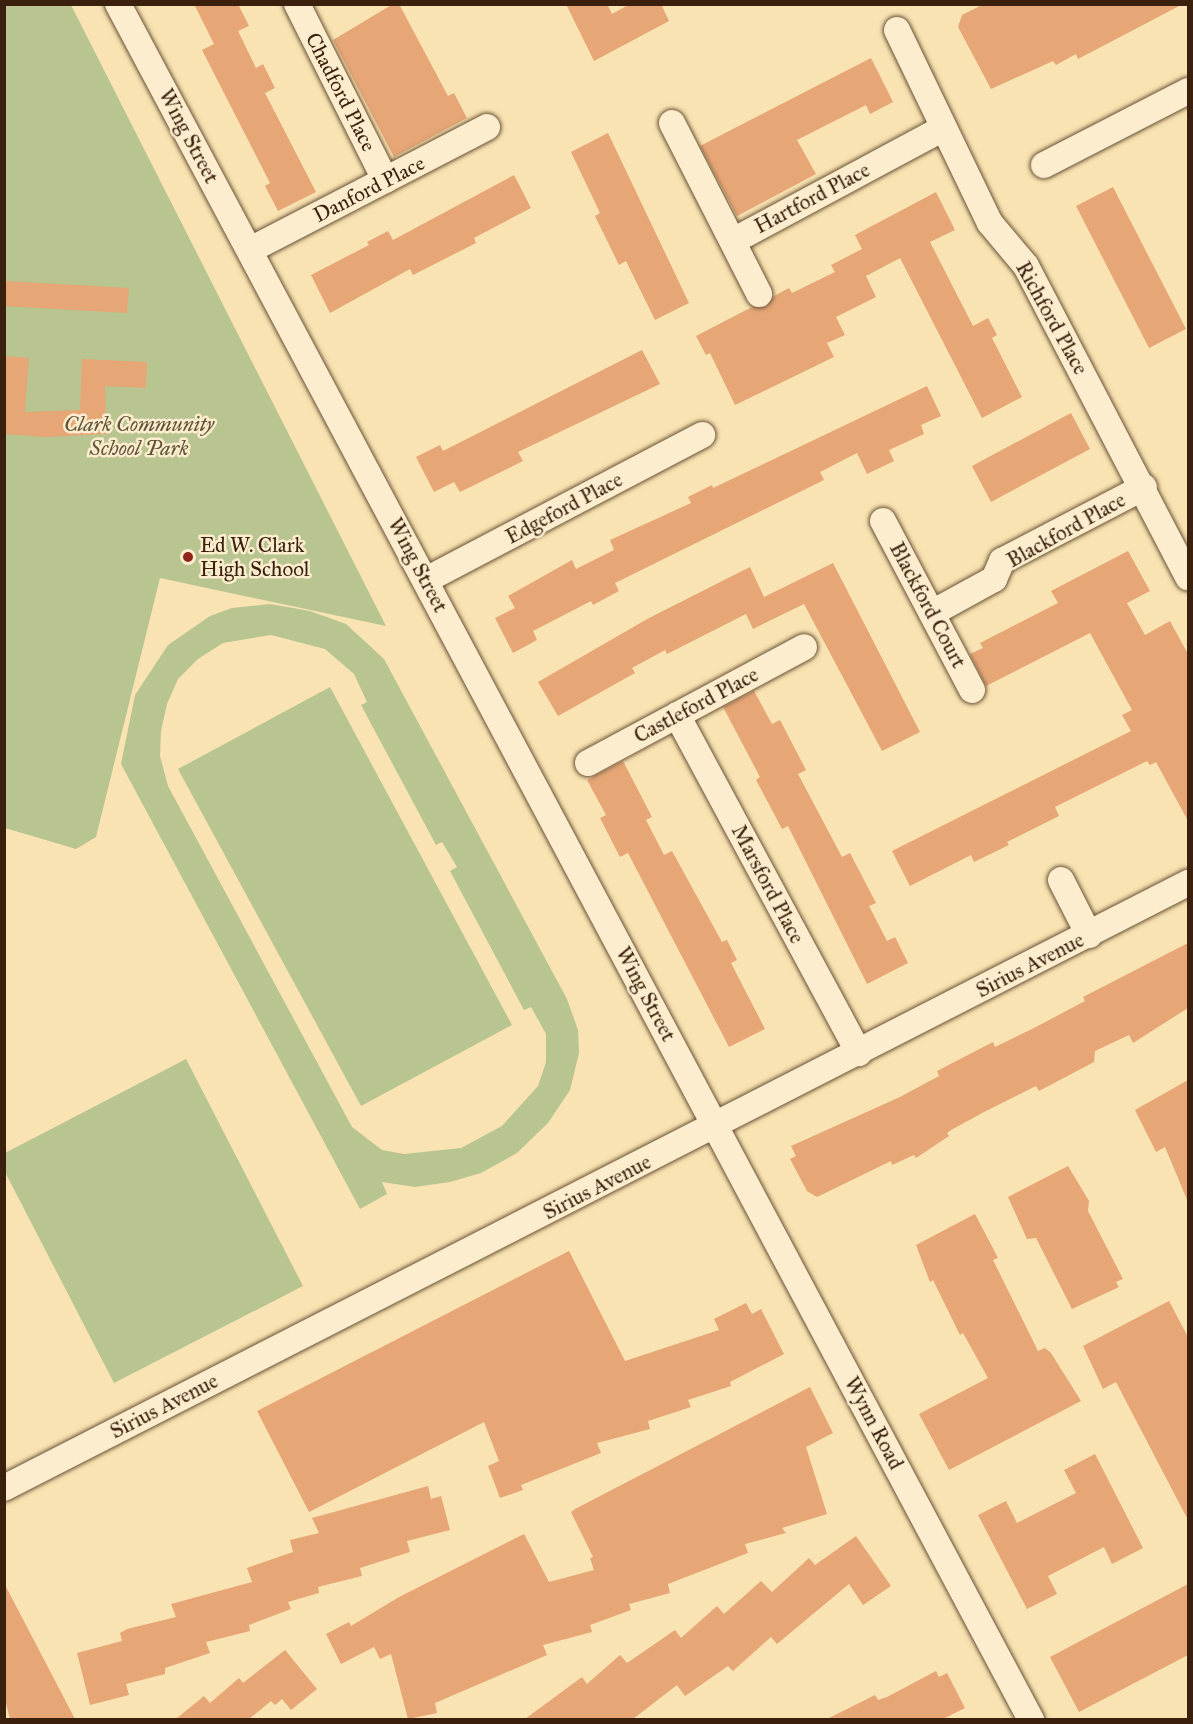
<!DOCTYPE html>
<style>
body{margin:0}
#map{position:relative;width:1193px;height:1724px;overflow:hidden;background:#f9e3b2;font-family:"IM FELL Great Primer",serif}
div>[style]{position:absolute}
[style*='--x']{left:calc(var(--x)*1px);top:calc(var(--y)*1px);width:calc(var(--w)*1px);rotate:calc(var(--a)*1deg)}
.green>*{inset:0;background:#b8c591}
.building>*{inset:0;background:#e6a676}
.roads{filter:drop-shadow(0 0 2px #6a5236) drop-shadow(0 0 2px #6a5236)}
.minor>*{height:26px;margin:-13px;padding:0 13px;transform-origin:13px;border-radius:13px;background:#fbedcd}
.dots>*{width:16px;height:16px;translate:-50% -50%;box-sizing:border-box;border:3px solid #fbedcd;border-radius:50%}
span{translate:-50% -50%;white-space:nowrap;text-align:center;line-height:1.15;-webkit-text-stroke:5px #fbedcd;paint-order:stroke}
.street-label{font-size:21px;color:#3b210d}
.park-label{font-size:21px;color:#605235;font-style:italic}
.poi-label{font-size:21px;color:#3b210d}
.left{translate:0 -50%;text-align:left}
.frame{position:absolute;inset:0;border:6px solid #3b210d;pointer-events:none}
</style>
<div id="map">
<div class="green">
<div style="clip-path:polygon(4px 5px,71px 5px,386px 626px,160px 578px,96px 837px,76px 849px,5px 828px)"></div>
<div style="clip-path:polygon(evenodd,270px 604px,310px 611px,346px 624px,384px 659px,567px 999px,578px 1030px,579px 1053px,570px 1090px,548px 1123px,517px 1153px,481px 1173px,450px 1182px,415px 1187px,382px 1182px,387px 1194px,360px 1209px,121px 764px,135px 695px,168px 645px,210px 616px,232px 608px,270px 604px,271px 635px,325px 649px,354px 674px,367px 702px,361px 705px,436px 845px,442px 842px,457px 867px,450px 871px,524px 1010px,531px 1007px,546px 1034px,546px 1062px,538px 1086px,502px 1126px,461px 1148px,404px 1154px,382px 1150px,352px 1127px,168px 786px,160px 756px,161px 731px,167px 704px,178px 679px,198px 659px,223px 643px,271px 635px)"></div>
<div style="clip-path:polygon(330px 687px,512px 1025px,361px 1106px,178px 769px)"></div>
<div style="clip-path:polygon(186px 1059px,303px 1286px,114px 1383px,5px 1172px,5px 1153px)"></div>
</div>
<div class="building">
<div style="clip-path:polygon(194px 4px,238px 4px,249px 26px,238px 31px,256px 68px,263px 64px,275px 88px,265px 93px,316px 192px,278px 211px,265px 186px,270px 183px,202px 50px,214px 44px)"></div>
<div style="clip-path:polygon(393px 4px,399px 4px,448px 96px,454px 93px,467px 118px,394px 157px,333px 40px)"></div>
<div style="clip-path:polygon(566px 4px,607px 4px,612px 14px,630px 4px,661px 4px,669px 21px,594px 61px)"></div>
<div style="clip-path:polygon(984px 4px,1183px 4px,1078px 59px,1076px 54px,1056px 65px,1053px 61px,991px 89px,958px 27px,962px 15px)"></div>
<div style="clip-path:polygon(871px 58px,893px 102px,870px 114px,866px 105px,797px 140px,816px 174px,737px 216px,700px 146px)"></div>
<div style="clip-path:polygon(608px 133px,689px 303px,655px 320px,626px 261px,619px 265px,595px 216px,600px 213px,571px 152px)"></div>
<div style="clip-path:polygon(514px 175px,531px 208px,474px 238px,476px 243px,413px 275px,410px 269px,330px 313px,311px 275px,369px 245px,367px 242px,388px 231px,393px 240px)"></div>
<div style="clip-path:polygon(1113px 187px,1186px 329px,1149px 348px,1076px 206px)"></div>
<div style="clip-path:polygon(936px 192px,955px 230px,930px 242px,973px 326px,988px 318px,997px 335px,992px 338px,1022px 397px,982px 418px,900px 258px,866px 276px,876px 297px,836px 317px,845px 335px,827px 343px,834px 357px,735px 405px,710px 353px,706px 355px,696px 336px,752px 307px,766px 307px,774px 296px,789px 288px,792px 293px,835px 272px,831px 265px,862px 249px,855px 235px)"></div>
<div style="clip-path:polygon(4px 281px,129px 288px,127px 313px,4px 306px)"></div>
<div style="clip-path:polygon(642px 350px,660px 384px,518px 452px,523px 461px,460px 492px,454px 482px,434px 492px,416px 457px,440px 445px,443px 451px)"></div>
<div style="clip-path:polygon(4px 356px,29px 358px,25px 412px,80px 410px,82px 359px,147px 362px,146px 388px,105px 386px,107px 434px,45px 437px,4px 434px)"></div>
<div style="clip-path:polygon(927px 386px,941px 416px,921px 425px,924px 434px,889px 450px,894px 461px,867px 474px,857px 453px,820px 472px,824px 480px,615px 583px,619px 591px,593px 605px,591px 601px,533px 631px,537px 640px,513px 653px,495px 618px,515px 608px,508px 596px,572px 560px,576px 569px,614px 550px,610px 540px,691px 503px,688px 497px,712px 485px,713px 488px)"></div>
<div style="clip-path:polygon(1071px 413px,1090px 449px,991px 502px,972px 466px)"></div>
<div style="clip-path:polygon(1128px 551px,1150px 591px,1127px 603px,1145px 635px,1170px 621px,1188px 654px,1188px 821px,1156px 762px,1150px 765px,1147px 761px,1055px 807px,1059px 816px,1007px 842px,1009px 845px,974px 862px,971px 855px,910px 886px,892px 851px,1131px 731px,1122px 715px,1132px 710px,1090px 633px,986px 686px,970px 654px,983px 648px,980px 643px,1058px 603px,1051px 591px)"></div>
<div style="clip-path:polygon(833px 563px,920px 732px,882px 751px,804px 604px,753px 629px,746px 614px,667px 654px,665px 650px,632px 668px,635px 673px,558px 716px,538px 682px,649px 618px,750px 567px,764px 597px)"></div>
<div style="clip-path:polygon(754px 691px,772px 724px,780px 720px,806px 770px,798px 774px,842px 857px,850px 853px,876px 903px,869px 906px,887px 941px,895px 937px,908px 963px,867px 984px,788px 826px,782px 829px,756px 780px,760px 777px,723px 707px)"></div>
<div style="clip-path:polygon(623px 761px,652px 817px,646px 820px,664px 855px,672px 851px,722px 942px,727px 940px,737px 960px,731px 963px,765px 1029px,729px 1047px,628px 853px,620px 857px,600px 818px,606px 815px,587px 780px)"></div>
<div style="clip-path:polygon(1188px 943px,1188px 1008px,1133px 1043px,1129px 1035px,1095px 1051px,1094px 1062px,1039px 1091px,1036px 1086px,984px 1112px,951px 1130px,947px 1133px,949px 1136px,916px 1158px,914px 1155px,892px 1165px,891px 1161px,817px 1197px,807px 1191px,790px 1159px,796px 1156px,791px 1146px,900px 1097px,939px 1076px,937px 1071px,993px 1042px,995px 1047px,1034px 1028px,1085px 1001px,1083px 997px)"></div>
<div style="clip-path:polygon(1188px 1080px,1188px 1202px,1165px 1147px,1156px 1152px,1135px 1110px)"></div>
<div style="clip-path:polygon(1068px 1166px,1089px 1201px,1088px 1211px,1123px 1279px,1116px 1282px,1119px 1287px,1072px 1309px,1036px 1238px,1027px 1239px,1008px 1197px)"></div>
<div style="clip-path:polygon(975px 1214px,998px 1258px,993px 1260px,1038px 1351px,1045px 1348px,1051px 1353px,1081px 1401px,949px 1470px,919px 1414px,988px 1378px,963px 1333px,960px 1335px,933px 1280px,930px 1282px,916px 1245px)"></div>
<div style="clip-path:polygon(569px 1251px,625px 1361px,719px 1330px,714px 1319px,746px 1303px,752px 1314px,761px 1309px,784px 1354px,730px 1382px,731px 1386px,688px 1400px,691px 1407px,648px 1421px,650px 1429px,597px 1443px,601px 1453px,521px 1485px,523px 1490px,500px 1498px,488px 1466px,499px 1461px,484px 1422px,309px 1512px,257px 1411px)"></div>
<div style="clip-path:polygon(1169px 1301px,1188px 1337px,1188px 1520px,1116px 1382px,1103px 1389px,1083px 1346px)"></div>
<div style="clip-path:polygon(810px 1387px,833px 1433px,806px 1447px,827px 1514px,782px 1528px,786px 1533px,745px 1544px,748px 1553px,668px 1584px,670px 1593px,629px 1604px,631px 1610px,590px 1625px,592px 1632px,543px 1645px,547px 1655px,435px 1703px,437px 1713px,408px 1719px,391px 1654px,380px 1659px,374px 1647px,341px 1664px,326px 1634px,349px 1622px,351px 1626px,399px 1597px,524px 1534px,549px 1582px,594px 1570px,590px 1558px,593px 1557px,571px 1512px,575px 1509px)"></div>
<div style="clip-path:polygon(1095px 1454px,1143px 1548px,1112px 1564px,1104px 1547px,1048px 1576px,1057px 1594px,1027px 1609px,978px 1515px,1006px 1501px,1017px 1523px,1076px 1493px,1064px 1470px)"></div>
<div style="clip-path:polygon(428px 1486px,431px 1499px,441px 1496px,450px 1530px,407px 1541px,410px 1552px,360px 1568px,362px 1576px,318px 1587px,319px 1593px,288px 1602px,291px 1609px,249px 1625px,250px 1631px,206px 1642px,210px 1653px,165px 1668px,165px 1674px,126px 1684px,129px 1695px,90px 1705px,77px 1653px,122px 1641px,120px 1633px,127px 1629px,176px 1617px,171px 1604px,252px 1582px,247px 1568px,293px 1552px,290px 1540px,319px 1533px,312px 1518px)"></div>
<div style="clip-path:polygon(856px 1536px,891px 1586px,863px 1605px,849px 1584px,777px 1644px,771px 1637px,733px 1671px,728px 1666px,685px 1696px,677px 1685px,633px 1719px,525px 1719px,582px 1677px,587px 1684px,620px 1655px,627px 1663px,675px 1630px,681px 1638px,717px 1606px,724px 1614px,761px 1581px,772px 1592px,809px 1558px,815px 1565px)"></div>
<div style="clip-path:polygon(4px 1583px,75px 1719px,10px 1719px,4px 1696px)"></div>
<div style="clip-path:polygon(1188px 1584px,1188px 1655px,1079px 1712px,1050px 1657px)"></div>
<div style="clip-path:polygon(285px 1650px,317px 1689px,291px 1710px,282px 1699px,275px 1705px,271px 1701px,249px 1719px,176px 1719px,204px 1696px,210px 1703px,239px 1678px,243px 1683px)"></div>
<div style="clip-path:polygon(936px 1671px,939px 1677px,947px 1673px,965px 1708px,943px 1719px,827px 1719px,875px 1695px,878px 1700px,887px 1697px)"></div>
</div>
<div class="roads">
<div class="minor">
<div style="--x:118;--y:4;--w:1944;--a:61.98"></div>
<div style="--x:297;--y:4;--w:197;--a:63.4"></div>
<div style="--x:897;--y:30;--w:214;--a:64.3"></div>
<div style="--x:990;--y:223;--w:56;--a:50.1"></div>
<div style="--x:1026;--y:266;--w:351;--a:62.5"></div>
<div style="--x:672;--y:123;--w:192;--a:63"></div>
<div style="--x:1044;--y:165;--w:162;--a:-27.2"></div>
<div style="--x:733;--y:241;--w:239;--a:-28.2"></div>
<div style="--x:250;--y:250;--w:267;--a:-27.4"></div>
<div style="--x:883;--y:521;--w:191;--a:62.2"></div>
<div style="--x:426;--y:580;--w:312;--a:-27.7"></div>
<div style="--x:932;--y:613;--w:71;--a:-28.7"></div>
<div style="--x:994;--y:579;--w:20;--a:-66"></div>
<div style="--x:1002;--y:561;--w:160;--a:-27.5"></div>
<div style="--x:677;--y:715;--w:384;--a:61.7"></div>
<div style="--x:588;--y:763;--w:245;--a:-28.2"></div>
<div style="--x:1061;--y:880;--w:62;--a:63"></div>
<div style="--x:4;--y:1488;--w:1330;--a:-27.07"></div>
</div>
</div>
<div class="dots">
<div style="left:188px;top:557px;background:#8f2418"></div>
</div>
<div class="street-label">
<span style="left:341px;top:92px;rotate:63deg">Chadford Place</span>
<span style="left:189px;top:136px;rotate:62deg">Wing Street</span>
<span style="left:369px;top:189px;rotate:-27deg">Danford Place</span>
<span style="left:812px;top:198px;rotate:-28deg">Hartford Place</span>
<span style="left:1052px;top:318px;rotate:61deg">Richford Place</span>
<span style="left:564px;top:508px;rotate:-28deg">Edgeford Place</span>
<span style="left:1066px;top:530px;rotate:-29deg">Blackford Place</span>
<span style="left:418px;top:565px;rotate:62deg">Wing Street</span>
<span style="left:928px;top:605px;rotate:62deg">Blackford Court</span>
<span style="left:696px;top:705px;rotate:-28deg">Castleford Place</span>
<span style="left:768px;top:884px;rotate:62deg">Marsford Place</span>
<span style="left:1030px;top:965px;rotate:-27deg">Sirius Avenue</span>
<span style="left:646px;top:994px;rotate:62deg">Wing Street</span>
<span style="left:597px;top:1187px;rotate:-27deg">Sirius Avenue</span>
<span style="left:164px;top:1406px;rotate:-27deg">Sirius Avenue</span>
<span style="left:874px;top:1423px;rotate:62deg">Wynn Road</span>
</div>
<div class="park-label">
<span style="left:139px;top:436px">Clark Community<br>School Park</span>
</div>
<div class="poi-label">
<span class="left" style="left:200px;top:557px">Ed W. Clark<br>High School</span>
</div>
<div class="frame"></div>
</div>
